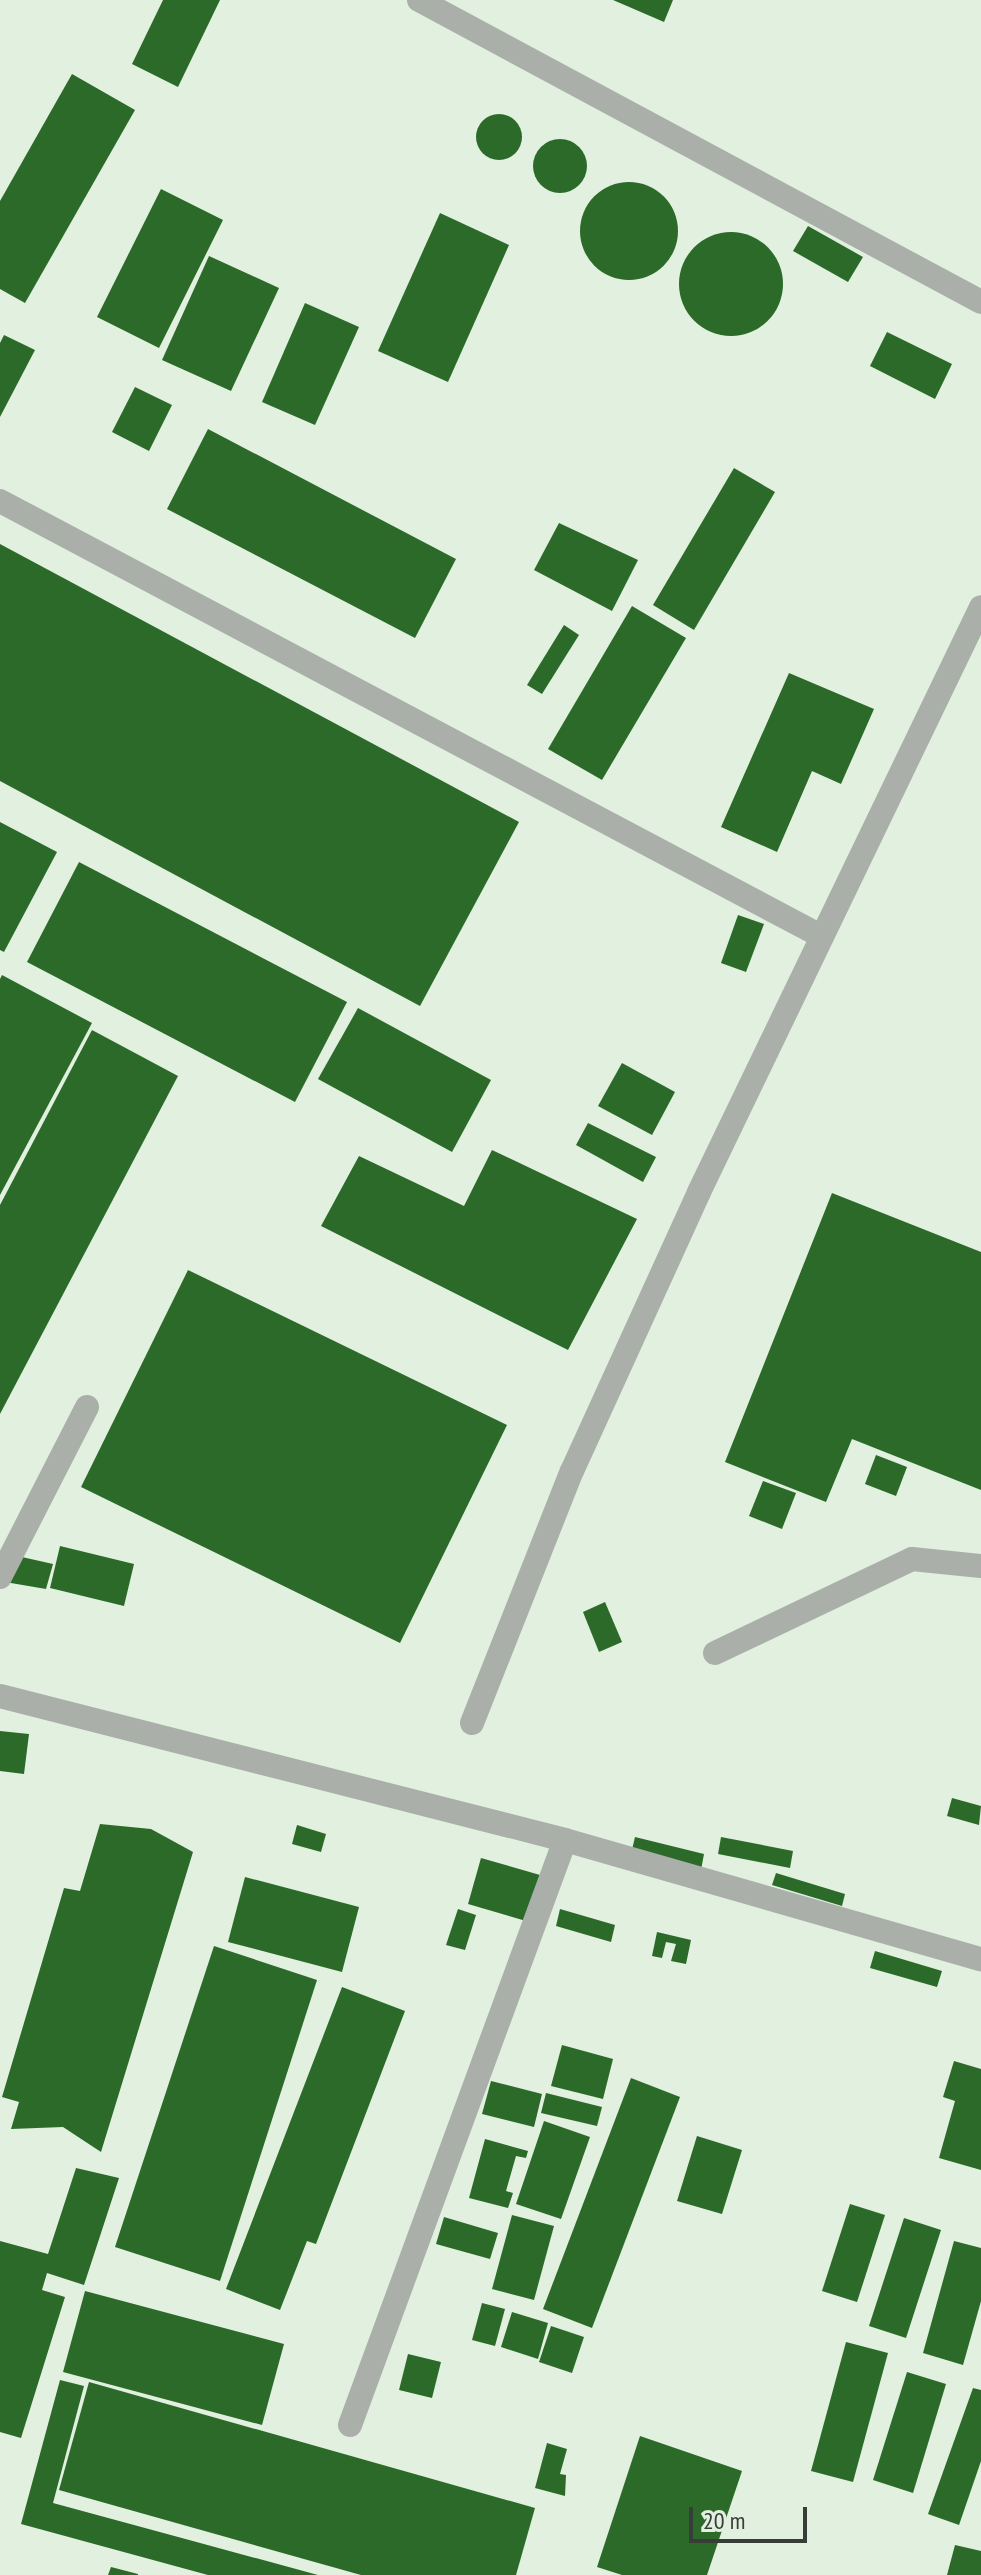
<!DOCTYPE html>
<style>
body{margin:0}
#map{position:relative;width:981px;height:2575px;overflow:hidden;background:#e1f0df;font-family:"PT Sans Narrow",sans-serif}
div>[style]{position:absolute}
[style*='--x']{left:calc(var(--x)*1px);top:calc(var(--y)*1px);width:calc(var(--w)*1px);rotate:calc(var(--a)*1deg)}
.building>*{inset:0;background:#2c6a29}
.round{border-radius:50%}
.minor>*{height:24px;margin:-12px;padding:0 12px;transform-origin:12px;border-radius:12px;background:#aab0a9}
span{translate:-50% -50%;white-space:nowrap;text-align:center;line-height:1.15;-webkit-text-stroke:8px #e1f0df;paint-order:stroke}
.scale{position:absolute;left:689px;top:2507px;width:118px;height:36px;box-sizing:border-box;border:4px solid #373d37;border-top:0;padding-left:10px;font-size:24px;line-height:28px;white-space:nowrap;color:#373d37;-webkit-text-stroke:6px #e1f0df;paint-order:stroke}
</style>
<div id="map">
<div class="building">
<div style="clip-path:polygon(163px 0,220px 0,178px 87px,132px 64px)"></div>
<div style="clip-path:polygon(613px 0,673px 0,664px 22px)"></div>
<div style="clip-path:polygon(72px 74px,135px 110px,25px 303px,0 289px,0 201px)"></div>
<div class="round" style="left:476px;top:114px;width:46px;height:46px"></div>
<div class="round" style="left:533px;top:139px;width:54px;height:54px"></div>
<div class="round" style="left:580px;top:182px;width:98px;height:98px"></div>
<div style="clip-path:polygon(161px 189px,223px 220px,159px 348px,97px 317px)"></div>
<div style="clip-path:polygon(440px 213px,509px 245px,448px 382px,378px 351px)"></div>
<div style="clip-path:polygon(808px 226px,863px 257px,848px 282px,793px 251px)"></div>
<div class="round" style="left:679px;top:232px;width:104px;height:104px"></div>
<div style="clip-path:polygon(209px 256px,279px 288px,231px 391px,162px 360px)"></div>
<div style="clip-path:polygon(305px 303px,359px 327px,315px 425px,262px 402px)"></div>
<div style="clip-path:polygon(887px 332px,952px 364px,935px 399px,870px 366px)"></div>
<div style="clip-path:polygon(4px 335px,35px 350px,0 417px,0 343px)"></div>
<div style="clip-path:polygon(135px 387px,172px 405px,149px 451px,112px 432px)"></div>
<div style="clip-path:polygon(208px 429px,456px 559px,415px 638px,167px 509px)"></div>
<div style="clip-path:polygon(734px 468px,775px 492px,694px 630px,653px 605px)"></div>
<div style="clip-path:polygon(559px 523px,638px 560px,612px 611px,534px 570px)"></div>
<div style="clip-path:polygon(0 544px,519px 822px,420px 1006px,0 781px)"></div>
<div style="clip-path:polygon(632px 606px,686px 638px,602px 780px,548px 749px)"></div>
<div style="clip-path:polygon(564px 625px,579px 635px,542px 694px,527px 685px)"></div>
<div style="clip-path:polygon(789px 673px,874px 709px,841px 784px,812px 771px,777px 852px,721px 827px)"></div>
<div style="clip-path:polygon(0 822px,57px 852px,4px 952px,0 950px)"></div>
<div style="clip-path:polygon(79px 862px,347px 1002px,295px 1102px,27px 962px)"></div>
<div style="clip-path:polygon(738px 915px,764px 924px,746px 972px,721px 963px)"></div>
<div style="clip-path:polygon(2px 975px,92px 1023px,0 1195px,0 979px)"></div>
<div style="clip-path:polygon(358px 1008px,491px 1080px,452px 1152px,318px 1079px)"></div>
<div style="clip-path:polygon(92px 1030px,178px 1076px,0 1414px,0 1205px)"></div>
<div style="clip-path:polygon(622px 1063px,675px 1092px,652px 1135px,598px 1106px)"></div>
<div style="clip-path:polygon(588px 1123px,656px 1157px,643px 1182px,576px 1145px)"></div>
<div style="clip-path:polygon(492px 1150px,637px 1219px,568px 1350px,321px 1226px,359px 1156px,464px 1206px)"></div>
<div style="clip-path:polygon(832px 1193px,981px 1252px,981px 1490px,852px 1439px,826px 1502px,725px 1462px)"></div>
<div style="clip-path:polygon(188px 1270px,507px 1425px,400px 1643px,81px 1487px)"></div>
<div style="clip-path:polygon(876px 1455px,907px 1467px,896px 1496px,865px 1484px)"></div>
<div style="clip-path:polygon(763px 1481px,796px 1493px,782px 1529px,749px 1516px)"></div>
<div style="clip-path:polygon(60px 1546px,134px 1564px,124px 1606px,50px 1588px)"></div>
<div style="clip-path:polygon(13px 1555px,53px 1564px,46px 1589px,5px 1582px)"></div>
<div style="clip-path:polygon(605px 1602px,622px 1642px,599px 1652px,583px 1612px)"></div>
<div style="clip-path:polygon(0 1731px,29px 1734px,24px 1774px,0 1771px)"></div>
<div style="clip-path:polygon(952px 1798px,981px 1806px,979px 1825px,947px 1816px)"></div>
<div style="clip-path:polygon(100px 1824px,151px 1829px,193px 1852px,101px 2152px,63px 2127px,11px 2129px,19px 2102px,2px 2097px,64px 1888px,80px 1891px)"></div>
<div style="clip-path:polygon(297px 1825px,326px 1834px,321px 1852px,292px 1844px)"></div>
<div style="clip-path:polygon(635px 1837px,704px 1854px,701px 1870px,631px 1854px)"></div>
<div style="clip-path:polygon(721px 1837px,793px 1851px,790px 1868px,718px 1854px)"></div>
<div style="clip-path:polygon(481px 1858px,540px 1875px,526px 1921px,468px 1904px)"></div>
<div style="clip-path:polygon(776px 1873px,845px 1894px,842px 1906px,772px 1885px)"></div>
<div style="clip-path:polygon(245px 1877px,359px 1907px,342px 1972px,228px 1942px)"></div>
<div style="clip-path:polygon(458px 1909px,476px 1915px,465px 1950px,446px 1945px)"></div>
<div style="clip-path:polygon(560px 1909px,615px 1925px,611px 1942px,556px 1926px)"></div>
<div style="clip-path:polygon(657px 1932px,691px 1940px,686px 1964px,671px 1961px,676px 1944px,666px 1942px,662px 1958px,652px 1956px)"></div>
<div style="clip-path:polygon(214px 1946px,317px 1980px,220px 2281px,115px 2247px)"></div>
<div style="clip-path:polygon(875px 1951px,942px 1971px,937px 1987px,870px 1968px)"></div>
<div style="clip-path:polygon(342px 1987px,405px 2011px,316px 2244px,307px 2241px,280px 2310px,226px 2289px)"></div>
<div style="clip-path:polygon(562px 2045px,613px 2059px,603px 2099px,551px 2086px)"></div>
<div style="clip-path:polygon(954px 2061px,981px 2069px,981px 2170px,939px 2158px,955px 2101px,943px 2097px)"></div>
<div style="clip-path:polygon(631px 2078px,680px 2097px,592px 2328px,543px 2309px)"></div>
<div style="clip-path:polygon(491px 2081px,542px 2094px,534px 2127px,482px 2114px)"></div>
<div style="clip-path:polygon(546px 2093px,602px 2107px,597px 2126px,541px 2113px)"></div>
<div style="clip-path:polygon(544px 2121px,590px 2137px,561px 2219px,516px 2204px)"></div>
<div style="clip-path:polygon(697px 2136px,742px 2150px,722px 2214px,677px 2201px)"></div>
<div style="clip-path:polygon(485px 2139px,528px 2151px,526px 2158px,516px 2156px,506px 2191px,513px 2193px,508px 2208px,469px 2198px)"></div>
<div style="clip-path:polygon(76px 2168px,119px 2178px,84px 2285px,47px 2273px,42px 2290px,65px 2297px,21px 2438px,0 2432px,0 2241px,48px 2254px)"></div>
<div style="clip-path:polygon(850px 2204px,885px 2215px,857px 2302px,822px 2291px)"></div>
<div style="clip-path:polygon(512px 2215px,554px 2226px,534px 2300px,492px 2289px)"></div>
<div style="clip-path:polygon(444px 2217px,498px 2233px,490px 2259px,436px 2244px)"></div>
<div style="clip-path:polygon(904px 2218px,941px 2230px,906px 2338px,869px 2326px)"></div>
<div style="clip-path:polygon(954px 2241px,981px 2248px,981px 2301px,963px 2365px,923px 2353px)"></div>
<div style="clip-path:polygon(85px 2291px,284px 2344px,262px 2425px,63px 2372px)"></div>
<div style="clip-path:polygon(482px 2303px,505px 2309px,495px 2346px,472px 2340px)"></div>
<div style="clip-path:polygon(512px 2312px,548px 2323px,538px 2359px,501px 2347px)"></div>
<div style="clip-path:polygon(551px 2326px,584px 2337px,572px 2373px,539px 2362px)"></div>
<div style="clip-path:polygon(846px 2342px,888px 2353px,853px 2482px,811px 2471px)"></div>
<div style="clip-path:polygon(408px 2354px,441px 2362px,432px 2398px,399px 2390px)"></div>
<div style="clip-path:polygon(907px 2372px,946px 2384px,913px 2493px,873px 2480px)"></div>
<div style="clip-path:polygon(60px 2380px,84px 2386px,53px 2503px,318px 2575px,208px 2575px,21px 2524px)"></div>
<div style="clip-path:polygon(89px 2382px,535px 2508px,516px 2575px,361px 2575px,59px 2490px)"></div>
<div style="clip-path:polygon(973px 2388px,981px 2390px,981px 2461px,959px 2525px,928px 2514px)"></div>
<div style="clip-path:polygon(640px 2436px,742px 2471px,707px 2575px,622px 2575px,597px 2567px)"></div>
<div style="clip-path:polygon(547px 2443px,567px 2449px,560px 2474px,566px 2475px,565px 2496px,535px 2488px)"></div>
<div style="clip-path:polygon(955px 2545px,981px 2551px,981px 2575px,947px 2575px)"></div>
<div style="clip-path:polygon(111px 2567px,138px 2574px,138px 2575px,108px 2575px)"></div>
</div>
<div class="minor">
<div style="--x:419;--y:0;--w:638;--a:28.25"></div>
<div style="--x:0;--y:501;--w:929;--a:27.92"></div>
<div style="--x:0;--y:1577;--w:191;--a:-62.9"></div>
<div style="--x:715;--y:1653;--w:218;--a:-25.5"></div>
<div style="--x:912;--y:1559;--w:69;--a:5.8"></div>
<div style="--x:0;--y:1696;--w:583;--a:14.3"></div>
<div style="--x:565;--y:1840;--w:433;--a:16"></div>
<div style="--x:472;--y:1723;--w:271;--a:-68.4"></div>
<div style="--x:572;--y:1471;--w:307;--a:-65.5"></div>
<div style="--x:699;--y:1192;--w:649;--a:-64.26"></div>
<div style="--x:350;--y:2425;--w:623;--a:-69.82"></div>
</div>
<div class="scale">20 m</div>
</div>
